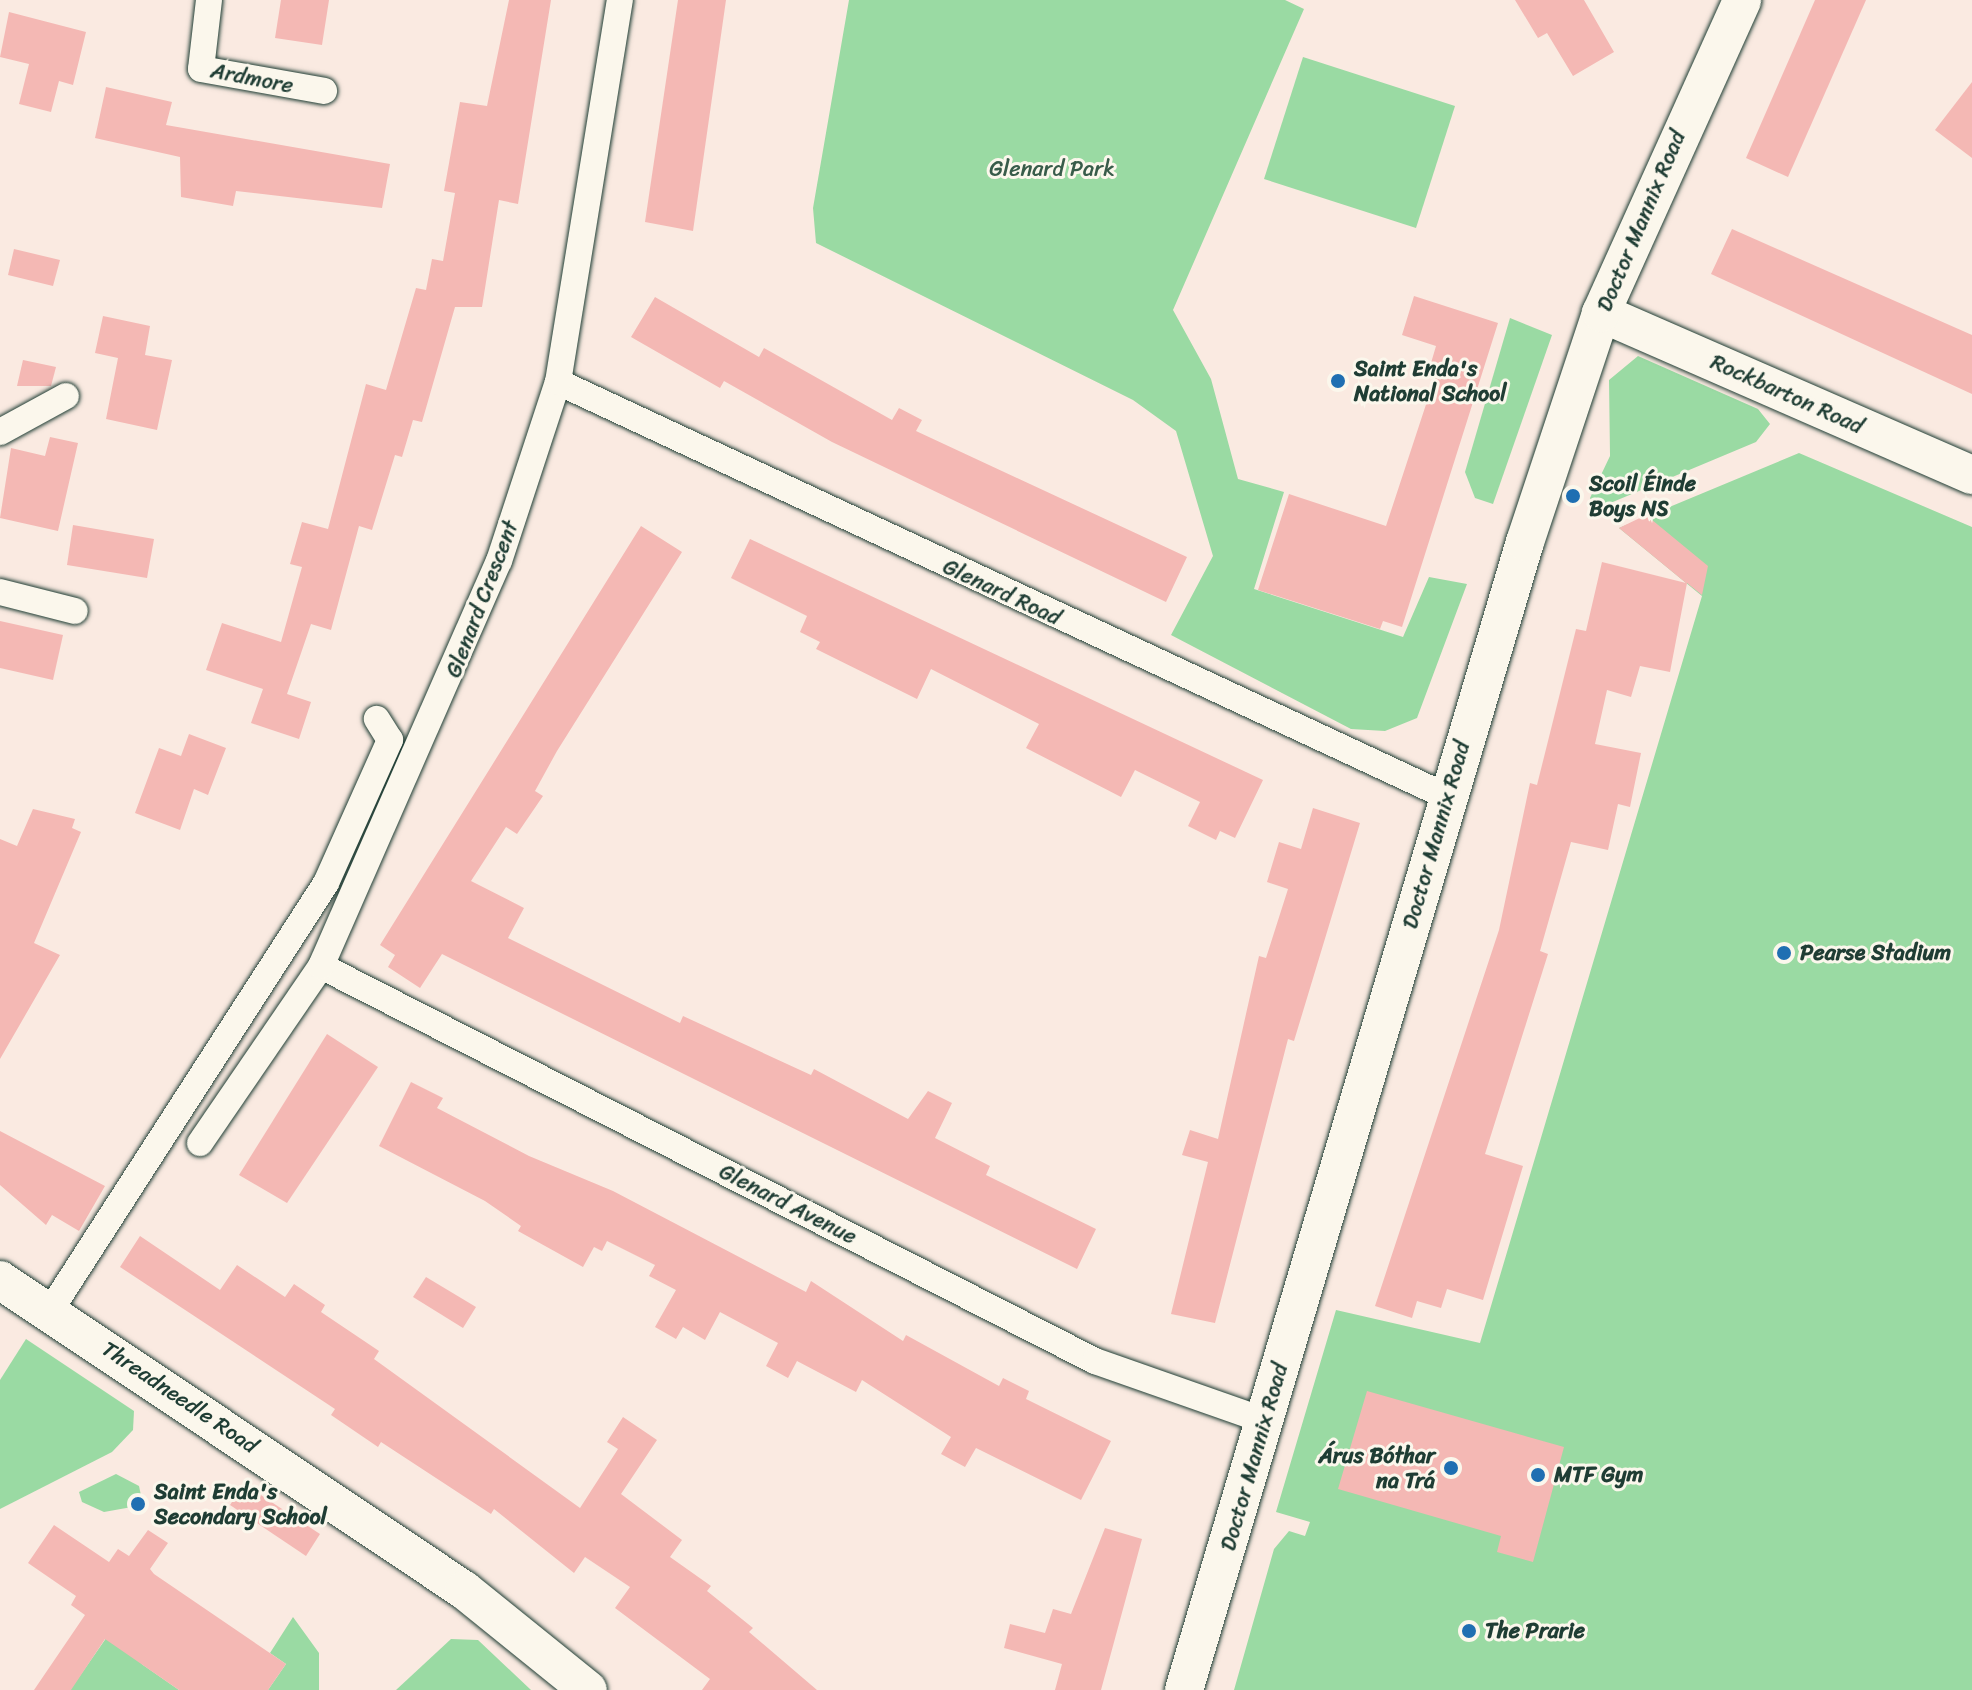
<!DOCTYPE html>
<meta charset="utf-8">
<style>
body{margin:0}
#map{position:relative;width:1972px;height:1690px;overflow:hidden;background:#faeae1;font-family:Sriracha,sans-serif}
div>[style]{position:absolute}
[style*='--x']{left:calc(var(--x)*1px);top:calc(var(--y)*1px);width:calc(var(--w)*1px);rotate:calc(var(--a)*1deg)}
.green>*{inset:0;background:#9adaa3}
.building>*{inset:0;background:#f4b8b4}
.roads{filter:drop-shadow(0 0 2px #1f3d34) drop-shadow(0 0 2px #1f3d34)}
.street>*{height:26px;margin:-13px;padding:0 13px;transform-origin:13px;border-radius:13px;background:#fbf7ec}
.secondary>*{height:38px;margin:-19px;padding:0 19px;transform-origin:19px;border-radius:19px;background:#fbf7ec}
.dots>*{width:22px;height:22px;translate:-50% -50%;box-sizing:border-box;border:4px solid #fbf7ec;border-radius:50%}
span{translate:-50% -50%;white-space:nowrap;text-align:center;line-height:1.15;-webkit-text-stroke:6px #fbf7ec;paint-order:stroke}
.street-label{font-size:22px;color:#1f3d34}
.park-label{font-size:22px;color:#385c4a}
.poi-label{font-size:22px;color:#1f3d34;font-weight:700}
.left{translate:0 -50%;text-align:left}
.right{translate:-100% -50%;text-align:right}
</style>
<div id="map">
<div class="green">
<div style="clip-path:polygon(849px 0,1285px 0,1304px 9px,1173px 310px,1211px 379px,1238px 479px,1284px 492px,1254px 589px,1403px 637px,1429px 577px,1467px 584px,1417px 718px,1385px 731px,1351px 729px,1171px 635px,1213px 556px,1176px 431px,1133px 400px,816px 243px,813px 208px)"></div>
<div style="clip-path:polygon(1303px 57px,1455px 106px,1416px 228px,1264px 179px)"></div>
<div style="clip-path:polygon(1510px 318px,1552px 335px,1493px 504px,1475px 498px,1465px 472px)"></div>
<div style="clip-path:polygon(1638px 356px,1758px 409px,1770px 424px,1756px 442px,1596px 509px,1590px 498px,1610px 456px,1609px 380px)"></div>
<div style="clip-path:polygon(1799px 453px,1972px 527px,1972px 1690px,1234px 1690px,1274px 1549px,1289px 1531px,1305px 1536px,1310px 1522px,1276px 1512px,1336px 1310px,1480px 1343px,1702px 596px,1619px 528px)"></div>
<div style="clip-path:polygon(26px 1339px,134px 1411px,133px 1430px,112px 1452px,0 1509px,0 1380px)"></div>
<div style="clip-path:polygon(116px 1474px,139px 1486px,143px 1505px,104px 1512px,82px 1502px,79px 1492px)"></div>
<div style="clip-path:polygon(293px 1617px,319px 1653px,319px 1690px,268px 1690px,286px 1664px,270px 1653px)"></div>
<div style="clip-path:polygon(109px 1634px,143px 1665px,179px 1690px,70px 1690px)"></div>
<div style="clip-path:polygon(451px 1639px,478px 1640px,531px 1690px,396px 1690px)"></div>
</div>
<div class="building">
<div style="clip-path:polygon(281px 0,329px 0,322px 45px,275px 38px)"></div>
<div style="clip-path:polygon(509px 0,551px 0,518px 204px,499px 200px,482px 307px,455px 307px,422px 422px,413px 420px,402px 457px,395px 455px,372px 530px,359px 526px,331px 630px,311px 624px,287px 694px,311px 702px,299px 739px,251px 723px,263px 689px,206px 670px,222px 623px,281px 642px,302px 567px,290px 564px,302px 522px,328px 529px,366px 384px,386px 390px,416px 288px,426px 290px,432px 259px,443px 261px,455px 193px,444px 191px,460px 102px,487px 106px)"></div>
<div style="clip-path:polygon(678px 0,726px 0,693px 231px,645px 222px)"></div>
<div style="clip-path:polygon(1515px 0,1584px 0,1614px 52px,1573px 76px,1547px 33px,1538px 38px)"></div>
<div style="clip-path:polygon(1815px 0,1866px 0,1788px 177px,1746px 158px)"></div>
<div style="clip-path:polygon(9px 12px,86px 32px,73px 85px,59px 81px,51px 112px,19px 104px,29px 64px,0 57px)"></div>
<div style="clip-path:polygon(1972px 82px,1972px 158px,1935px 130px)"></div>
<div style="clip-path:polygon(106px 87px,172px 102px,166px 125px,390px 164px,382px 208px,236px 191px,233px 206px,181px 197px,180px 157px,95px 138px)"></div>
<div style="clip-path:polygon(1732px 229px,1972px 335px,1972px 394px,1711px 274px)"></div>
<div style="clip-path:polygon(14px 249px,60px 260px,53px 286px,8px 275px)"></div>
<div style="clip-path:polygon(1414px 296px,1498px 323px,1402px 627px,1383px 621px,1380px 629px,1258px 590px,1289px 494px,1386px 526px,1439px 365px,1431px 363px,1436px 346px,1402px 335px)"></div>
<div style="clip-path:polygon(655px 297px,759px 357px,764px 348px,892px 420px,899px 408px,922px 420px,916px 431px,1187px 557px,1166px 602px,832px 442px,724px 381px,720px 388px,631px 337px)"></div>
<div style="clip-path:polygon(103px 316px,150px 326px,145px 355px,172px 360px,157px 430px,106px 419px,118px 358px,95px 353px)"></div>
<div style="clip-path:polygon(23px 360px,56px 367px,51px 386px,17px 386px)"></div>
<div style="clip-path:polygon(50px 437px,78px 443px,58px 531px,0 518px,11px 448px,45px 456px)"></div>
<div style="clip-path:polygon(1646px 515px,1708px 566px,1702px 595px,1687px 583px,1670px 672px,1640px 666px,1631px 697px,1607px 690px,1595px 744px,1641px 753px,1630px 807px,1618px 804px,1608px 850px,1571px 842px,1540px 951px,1548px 954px,1485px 1154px,1523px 1166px,1483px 1300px,1447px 1289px,1441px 1308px,1417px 1301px,1412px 1318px,1375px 1306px,1499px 930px,1530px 783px,1537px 785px,1576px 629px,1586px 631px,1602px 562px,1686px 583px,1619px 528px)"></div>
<div style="clip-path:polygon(73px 525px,154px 539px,147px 578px,67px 565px)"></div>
<div style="clip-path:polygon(641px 526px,682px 552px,557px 751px,535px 791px,543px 796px,517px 834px,506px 827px,471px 881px,524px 908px,508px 938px,680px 1023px,683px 1016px,811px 1075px,814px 1069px,908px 1119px,928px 1091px,952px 1103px,935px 1138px,990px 1166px,986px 1175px,1096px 1229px,1077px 1269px,442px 954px,420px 988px,388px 967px,395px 955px,380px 945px)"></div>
<div style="clip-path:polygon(750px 539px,1263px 780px,1235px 838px,1220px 831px,1216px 840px,1188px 826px,1200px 802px,1135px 770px,1121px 797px,1026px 748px,1039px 724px,931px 669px,917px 699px,816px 649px,820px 642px,800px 632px,807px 616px,731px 578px)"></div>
<div style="clip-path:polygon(0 621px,63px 635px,53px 680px,0 668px)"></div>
<div style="clip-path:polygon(189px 734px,226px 748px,208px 795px,194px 789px,180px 830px,135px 813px,159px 748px,181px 756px)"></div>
<div style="clip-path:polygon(1313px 808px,1360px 823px,1294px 1041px,1288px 1039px,1215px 1323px,1171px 1314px,1208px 1162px,1182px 1155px,1190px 1130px,1218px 1139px,1259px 956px,1266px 958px,1288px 889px,1267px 882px,1279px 842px,1301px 849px)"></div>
<div style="clip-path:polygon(33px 809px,75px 819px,72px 828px,81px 832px,34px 943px,60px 955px,0 1059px,0 839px,17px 846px)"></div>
<div style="clip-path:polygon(327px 1034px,378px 1067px,287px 1203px,239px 1175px)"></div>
<div style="clip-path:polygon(411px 1082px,443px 1098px,437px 1108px,529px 1156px,613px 1191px,806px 1292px,811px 1281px,903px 1341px,906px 1335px,999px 1386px,1003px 1378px,1029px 1391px,1026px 1399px,1111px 1441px,1081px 1500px,976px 1448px,965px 1467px,941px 1454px,951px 1437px,862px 1380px,856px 1392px,797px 1361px,788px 1378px,766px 1366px,778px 1343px,720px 1312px,705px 1340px,683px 1327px,676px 1339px,655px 1327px,676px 1290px,649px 1276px,655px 1265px,607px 1241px,602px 1251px,594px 1247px,583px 1267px,518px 1231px,521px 1226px,485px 1201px,379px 1146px)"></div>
<div style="clip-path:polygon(0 1131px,105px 1186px,79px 1231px,52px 1215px,46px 1225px,0 1185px)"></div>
<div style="clip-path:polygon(140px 1236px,220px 1290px,237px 1265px,285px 1297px,294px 1284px,325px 1305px,321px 1312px,379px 1351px,374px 1359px,580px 1508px,618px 1449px,607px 1442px,623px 1417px,657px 1440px,621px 1494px,682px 1540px,670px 1557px,711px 1586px,707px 1591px,753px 1628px,749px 1632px,817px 1690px,702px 1690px,710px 1679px,615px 1608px,630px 1587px,585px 1557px,574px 1573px,494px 1509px,491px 1514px,381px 1442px,378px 1447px,331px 1415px,335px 1409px,120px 1267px)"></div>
<div style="clip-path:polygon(426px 1277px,476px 1307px,463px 1328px,413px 1297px)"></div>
<div style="clip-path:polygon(1367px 1391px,1564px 1447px,1533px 1562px,1497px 1552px,1501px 1536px,1338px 1489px)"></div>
<div style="clip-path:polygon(244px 1484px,320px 1534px,306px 1556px,230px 1505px)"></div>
<div style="clip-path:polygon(54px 1525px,109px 1562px,118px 1549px,129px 1556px,148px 1530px,168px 1543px,150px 1569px,154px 1574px,286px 1664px,268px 1690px,179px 1690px,105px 1639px,71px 1690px,34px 1690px,85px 1615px,71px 1605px,76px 1596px,28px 1563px)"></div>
<div style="clip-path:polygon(1105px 1528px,1142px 1539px,1101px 1690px,1055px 1690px,1062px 1664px,1004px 1648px,1010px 1624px,1045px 1633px,1053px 1609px,1071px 1614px)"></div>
</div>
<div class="roads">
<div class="street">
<div style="--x:209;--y:0;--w:69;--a:96.6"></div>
<div style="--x:201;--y:69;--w:125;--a:10.1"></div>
<div style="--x:558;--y:382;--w:982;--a:25"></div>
<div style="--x:0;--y:432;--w:75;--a:-28.6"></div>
<div style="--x:0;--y:592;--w:77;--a:14.2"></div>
<div style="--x:321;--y:966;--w:869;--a:27.04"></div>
<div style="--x:1095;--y:1361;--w:180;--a:19.4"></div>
<div style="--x:200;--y:1143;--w:214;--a:-55.6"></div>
<div style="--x:321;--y:966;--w:442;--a:-66.3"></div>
<div style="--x:499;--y:561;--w:188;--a:-71.8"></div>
<div style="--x:558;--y:382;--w:387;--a:-80.8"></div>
<div style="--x:50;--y:1311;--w:509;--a:-57.18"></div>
<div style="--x:326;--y:883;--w:157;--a:-65.9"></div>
<div style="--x:390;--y:740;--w:25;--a:-122"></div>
</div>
<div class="secondary">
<div style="--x:1601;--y:313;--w:405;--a:23.6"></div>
<div style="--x:0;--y:1280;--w:558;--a:33.75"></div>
<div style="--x:464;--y:1590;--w:159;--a:38.9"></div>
<div style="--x:1184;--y:1690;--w:1198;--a:-73.46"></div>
<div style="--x:1525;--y:542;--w:241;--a:-71.6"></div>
<div style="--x:1601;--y:313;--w:343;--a:-65.7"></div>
</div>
</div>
<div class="dots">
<div style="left:1338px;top:381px;background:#1f6fb2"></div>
<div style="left:1573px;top:496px;background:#1f6fb2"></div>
<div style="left:1784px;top:953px;background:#1f6fb2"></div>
<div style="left:1451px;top:1468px;background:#1f6fb2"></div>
<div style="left:1538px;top:1475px;background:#1f6fb2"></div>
<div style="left:138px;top:1504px;background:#1f6fb2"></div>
<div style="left:1469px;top:1631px;background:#1f6fb2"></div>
</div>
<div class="street-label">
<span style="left:252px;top:78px;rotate:11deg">Ardmore</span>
<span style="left:1641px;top:221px;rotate:-67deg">Doctor Mannix Road</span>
<span style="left:1787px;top:394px;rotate:24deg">Rockbarton Road</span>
<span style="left:1002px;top:592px;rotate:25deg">Glenard Road</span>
<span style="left:482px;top:599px;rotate:-69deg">Glenard Crescent</span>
<span style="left:1436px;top:835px;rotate:-74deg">Doctor Mannix Road</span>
<span style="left:788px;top:1204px;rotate:27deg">Glenard Avenue</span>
<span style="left:180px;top:1397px;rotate:34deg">Threadneedle Road</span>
<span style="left:1254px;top:1457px;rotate:-74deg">Doctor Mannix Road</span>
</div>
<div class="park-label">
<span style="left:1052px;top:169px">Glenard Park</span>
</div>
<div class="poi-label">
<span class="left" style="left:1354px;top:381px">Saint Enda's<br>National School</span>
<span class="left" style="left:1589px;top:496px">Scoil Éinde<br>Boys NS</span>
<span class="left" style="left:1800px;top:953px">Pearse Stadium</span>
<span class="right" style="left:1435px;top:1468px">Árus Bóthar<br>na Trá</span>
<span class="left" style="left:1554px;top:1475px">MTF Gym</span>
<span class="left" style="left:154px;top:1504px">Saint Enda's<br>Secondary School</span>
<span class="left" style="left:1485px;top:1631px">The Prarie</span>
</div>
</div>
